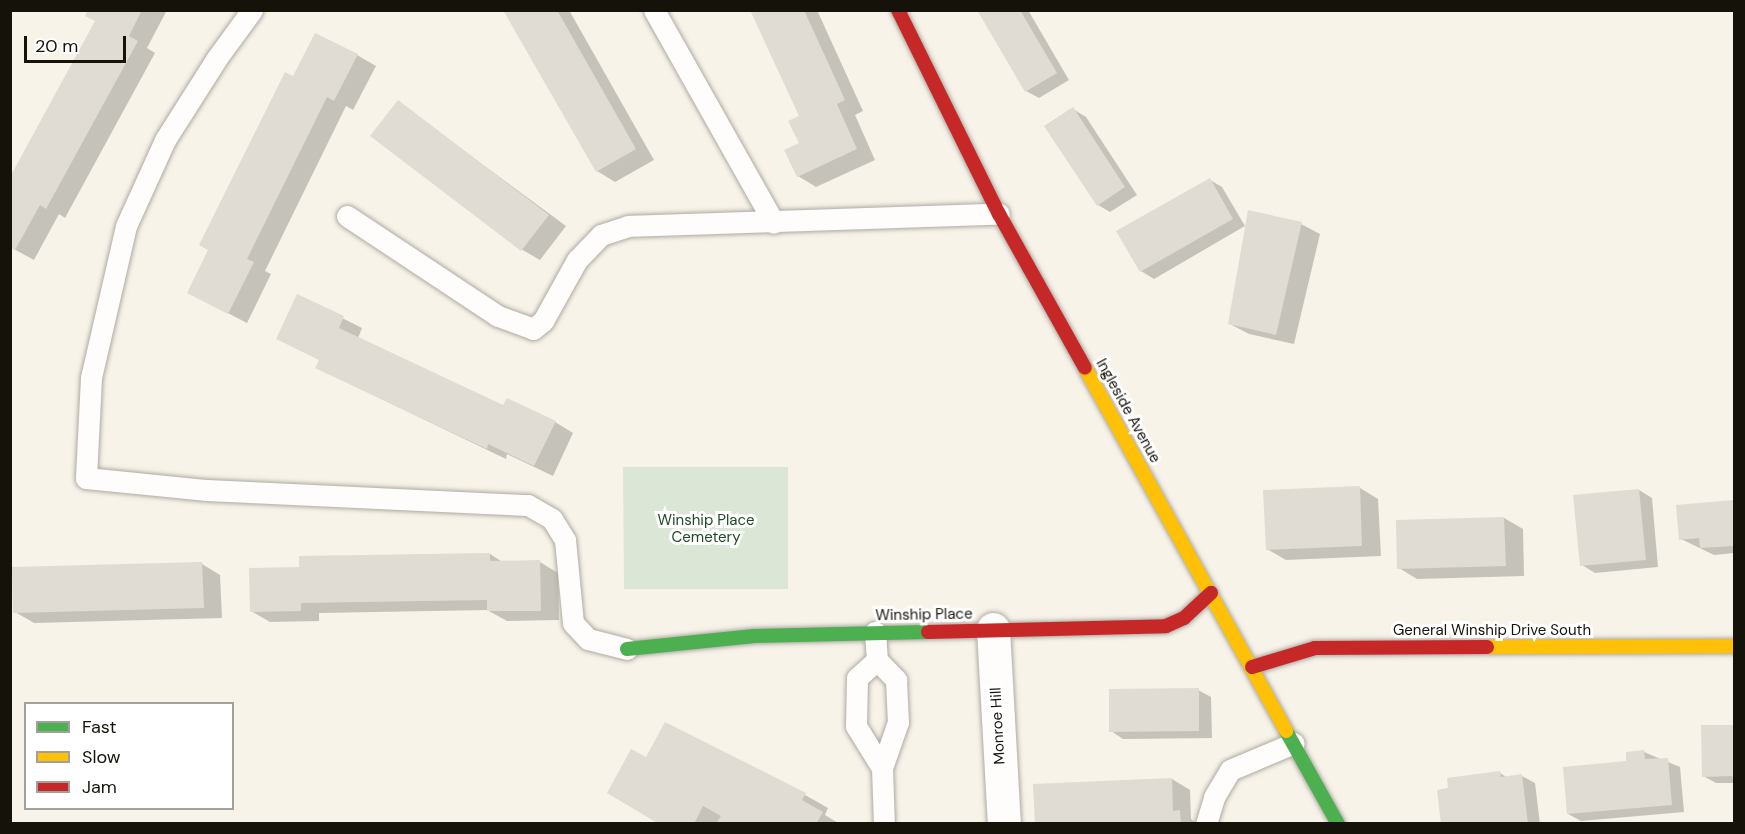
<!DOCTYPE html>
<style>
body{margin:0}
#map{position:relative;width:1745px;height:834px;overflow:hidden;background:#f7f3e9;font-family:"DM Sans",sans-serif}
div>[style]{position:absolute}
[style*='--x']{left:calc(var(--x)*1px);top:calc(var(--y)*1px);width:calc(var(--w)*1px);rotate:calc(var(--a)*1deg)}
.green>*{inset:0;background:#dce6d7}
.shadow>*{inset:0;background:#0003}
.building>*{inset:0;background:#e0dbd3}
.roads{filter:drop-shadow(0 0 2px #aeaaa2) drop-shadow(0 0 2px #aeaaa2)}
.lane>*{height:21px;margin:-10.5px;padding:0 10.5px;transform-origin:10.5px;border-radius:10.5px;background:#fefdfc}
.street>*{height:33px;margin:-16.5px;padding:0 16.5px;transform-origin:16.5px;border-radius:16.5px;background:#fefdfc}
.fast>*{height:14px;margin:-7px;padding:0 7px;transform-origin:7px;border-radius:7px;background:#4caf50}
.slow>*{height:14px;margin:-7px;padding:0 7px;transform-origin:7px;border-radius:7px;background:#ffc107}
.jam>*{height:14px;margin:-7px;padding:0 7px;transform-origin:7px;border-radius:7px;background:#c62828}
span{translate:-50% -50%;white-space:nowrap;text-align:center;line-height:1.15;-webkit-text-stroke:6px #fff;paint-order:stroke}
.street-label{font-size:15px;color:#15120a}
.park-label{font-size:15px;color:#1d4a27}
.frame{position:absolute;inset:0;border:12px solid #15120a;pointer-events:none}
.legend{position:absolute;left:24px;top:702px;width:210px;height:108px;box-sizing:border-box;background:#fff;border:2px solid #a1a09d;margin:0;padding:8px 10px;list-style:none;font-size:18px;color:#15120a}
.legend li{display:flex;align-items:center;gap:12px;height:30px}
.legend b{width:30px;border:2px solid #a1a09d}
.scale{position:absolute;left:24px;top:36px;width:102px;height:27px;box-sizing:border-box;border:3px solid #15120a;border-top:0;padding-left:8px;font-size:18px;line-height:21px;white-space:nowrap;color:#15120a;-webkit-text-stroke:4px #fff;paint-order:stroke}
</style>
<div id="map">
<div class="green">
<div style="clip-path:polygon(623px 467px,788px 467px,788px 589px,624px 589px)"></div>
</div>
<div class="shadow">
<div style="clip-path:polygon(90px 10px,167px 10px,147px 48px,155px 53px,65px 218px,59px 214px,34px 260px,10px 247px,97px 21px)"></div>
<div style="clip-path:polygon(505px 10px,569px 10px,654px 160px,615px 182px,597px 171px)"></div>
<div style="clip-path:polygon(752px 10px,817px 10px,863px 111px,855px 115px,875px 160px,816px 187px,798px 176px,801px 117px)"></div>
<div style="clip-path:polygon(979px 10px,1028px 10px,1069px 80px,1039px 98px,1026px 91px)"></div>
<div style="clip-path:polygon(357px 55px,376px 66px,353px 110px,346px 106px,265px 271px,271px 274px,247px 323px,189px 293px,294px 78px)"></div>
<div style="clip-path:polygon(398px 102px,566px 226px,540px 260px,521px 249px)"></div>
<div style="clip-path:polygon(1073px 109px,1086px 117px,1137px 195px,1110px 212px,1098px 205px)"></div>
<div style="clip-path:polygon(1210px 180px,1222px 187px,1245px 226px,1154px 279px,1141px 271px)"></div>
<div style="clip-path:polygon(1301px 224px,1320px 234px,1294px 344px,1249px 334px,1230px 324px)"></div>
<div style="clip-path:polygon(298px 296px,362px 328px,358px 338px,504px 407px,555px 422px,573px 433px,553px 476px,507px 454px,506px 459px,317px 368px,320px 360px)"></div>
<div style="clip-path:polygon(1360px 488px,1378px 499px,1381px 556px,1286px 560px,1267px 549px)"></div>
<div style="clip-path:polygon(1639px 490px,1652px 498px,1658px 567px,1595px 573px,1582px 565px)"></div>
<div style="clip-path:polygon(1734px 501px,1734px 553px,1714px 555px,1681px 539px,1678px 506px)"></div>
<div style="clip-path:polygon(1504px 518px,1523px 529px,1524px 576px,1417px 579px,1399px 568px)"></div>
<div style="clip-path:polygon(490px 554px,504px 563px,540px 562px,558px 573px,559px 620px,507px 621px,487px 610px,319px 613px,319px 621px,270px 622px,251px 611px,301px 568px)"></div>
<div style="clip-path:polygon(202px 564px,220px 575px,222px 618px,34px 623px,15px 612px)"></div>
<div style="clip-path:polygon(1198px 690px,1211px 697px,1212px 738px,1123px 739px,1111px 731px)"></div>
<div style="clip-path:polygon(666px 724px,805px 795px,828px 808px,825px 815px,840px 824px,662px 824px,646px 759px)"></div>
<div style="clip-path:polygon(1734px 726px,1734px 783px,1716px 783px,1703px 776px,1702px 727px)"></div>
<div style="clip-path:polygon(1644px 752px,1680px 767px,1684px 812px,1581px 821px,1568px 814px)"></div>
<div style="clip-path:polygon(1500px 773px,1508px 778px,1522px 776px,1535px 783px,1540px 824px,1443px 824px)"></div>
<div style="clip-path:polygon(1172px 779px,1190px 790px,1191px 819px,1198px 824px,1036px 824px)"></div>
</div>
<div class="building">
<div style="clip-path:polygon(88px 10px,142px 10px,129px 36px,138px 41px,46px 209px,40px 205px,15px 250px,10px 248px,10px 177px,95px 21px,85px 16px)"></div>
<div style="clip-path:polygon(503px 10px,557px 10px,636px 149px,596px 172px)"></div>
<div style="clip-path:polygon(750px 10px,804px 10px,845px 100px,837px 104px,857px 149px,797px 177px,784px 150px,799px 143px,788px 121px,799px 116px)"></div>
<div style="clip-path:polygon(977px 10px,1020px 10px,1057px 73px,1025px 92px)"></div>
<div style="clip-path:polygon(315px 33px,358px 54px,334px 101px,327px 97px,247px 259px,254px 262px,228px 314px,187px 293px,208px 250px,199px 245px,285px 72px,293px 76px)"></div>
<div style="clip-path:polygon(398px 100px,549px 215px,521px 251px,370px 136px)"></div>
<div style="clip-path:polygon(1073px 107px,1125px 187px,1097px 206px,1044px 126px)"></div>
<div style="clip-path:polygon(1210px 178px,1233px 219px,1140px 272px,1116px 231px)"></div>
<div style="clip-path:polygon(1248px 210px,1302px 222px,1276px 335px,1228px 324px)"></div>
<div style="clip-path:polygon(297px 294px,344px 316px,339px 328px,503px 405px,507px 398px,556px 421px,534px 466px,488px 444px,487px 449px,315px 368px,319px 360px,276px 339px)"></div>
<div style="clip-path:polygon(1360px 486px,1362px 546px,1266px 550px,1263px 490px)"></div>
<div style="clip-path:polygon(1639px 489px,1646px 560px,1580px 566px,1573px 495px)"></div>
<div style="clip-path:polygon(1734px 500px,1734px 546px,1700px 548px,1699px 538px,1679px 540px,1676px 505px)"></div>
<div style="clip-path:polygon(1504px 517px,1506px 566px,1397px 569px,1396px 520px)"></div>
<div style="clip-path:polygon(490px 553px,490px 561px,540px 560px,541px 611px,487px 611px,487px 600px,301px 603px,301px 611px,250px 612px,249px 568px,299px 567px,299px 556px)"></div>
<div style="clip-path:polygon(202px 562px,204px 608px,13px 613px,12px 567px)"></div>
<div style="clip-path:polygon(1199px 688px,1199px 731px,1109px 732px,1109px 689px)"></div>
<div style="clip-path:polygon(665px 722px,806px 793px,802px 800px,823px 812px,816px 824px,716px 824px,721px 816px,703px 806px,694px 824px,659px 824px,607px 793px,631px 749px,646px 757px)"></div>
<div style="clip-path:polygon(1701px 725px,1734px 725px,1734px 782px,1732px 776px,1702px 777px)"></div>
<div style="clip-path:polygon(1644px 750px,1645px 759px,1668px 758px,1672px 805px,1567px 814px,1563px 767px,1626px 761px,1626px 752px)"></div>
<div style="clip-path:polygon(1500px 771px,1501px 777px,1522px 774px,1528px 824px,1441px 824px,1437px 790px,1448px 788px,1447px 778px)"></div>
<div style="clip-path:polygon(1172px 778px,1173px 811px,1180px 810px,1181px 824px,1035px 824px,1033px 784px)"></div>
</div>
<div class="roads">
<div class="lane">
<div style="--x:252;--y:10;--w:59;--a:126.1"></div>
<div style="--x:217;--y:58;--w:97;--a:122.4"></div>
<div style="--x:165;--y:140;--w:94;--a:114.4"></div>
<div style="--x:126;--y:226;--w:156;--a:103"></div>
<div style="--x:91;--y:378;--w:100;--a:92.9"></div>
<div style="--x:86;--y:478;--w:122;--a:5.7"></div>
<div style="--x:207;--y:490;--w:321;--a:2.7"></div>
<div style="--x:528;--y:505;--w:28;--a:30"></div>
<div style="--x:552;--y:519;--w:25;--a:58"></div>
<div style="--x:565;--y:540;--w:83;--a:84.5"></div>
<div style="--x:573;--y:623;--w:22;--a:47"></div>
<div style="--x:588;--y:639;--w:40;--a:14.4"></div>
<div style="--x:654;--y:10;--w:244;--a:60.6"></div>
<div style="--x:347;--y:216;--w:181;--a:33.5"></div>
<div style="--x:498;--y:316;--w:37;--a:20"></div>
<div style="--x:533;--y:329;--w:13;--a:-39"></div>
<div style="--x:543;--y:321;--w:70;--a:-60.9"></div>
<div style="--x:577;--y:260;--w:35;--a:-46"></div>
<div style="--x:601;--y:235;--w:28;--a:-18"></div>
<div style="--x:628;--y:226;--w:371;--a:-1.9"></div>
<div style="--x:875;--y:632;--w:28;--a:86"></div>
<div style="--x:877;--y:660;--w:28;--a:46"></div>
<div style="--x:896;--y:680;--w:42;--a:87.3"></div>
<div style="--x:898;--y:722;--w:49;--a:109.2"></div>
<div style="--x:882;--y:768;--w:56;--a:88"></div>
<div style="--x:877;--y:660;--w:27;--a:138"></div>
<div style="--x:857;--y:678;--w:48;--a:91.2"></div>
<div style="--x:856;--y:726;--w:49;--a:58.2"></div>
<div style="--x:1206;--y:824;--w:28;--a:-73"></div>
<div style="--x:1214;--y:797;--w:31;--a:-59"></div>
<div style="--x:1230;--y:770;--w:69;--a:-22.9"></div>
</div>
<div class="street">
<div style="--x:993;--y:629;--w:195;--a:86.8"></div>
</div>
<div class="fast">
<div style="--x:627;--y:649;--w:128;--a:-5.8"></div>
<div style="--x:754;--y:636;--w:174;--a:-1.3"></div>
<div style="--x:1286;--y:731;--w:107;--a:60.8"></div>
</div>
<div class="slow">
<div style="--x:1085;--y:368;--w:415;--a:61"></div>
<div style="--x:1487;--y:647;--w:247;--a:-0.2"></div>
</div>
<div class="jam">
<div style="--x:898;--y:10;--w:228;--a:63.7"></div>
<div style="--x:999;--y:214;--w:176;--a:60.8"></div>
<div style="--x:928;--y:632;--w:238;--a:-1.4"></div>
<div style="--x:1166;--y:626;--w:20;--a:-24"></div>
<div style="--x:1184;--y:618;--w:37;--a:-43"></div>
<div style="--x:1252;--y:667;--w:66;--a:-16.8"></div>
<div style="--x:1315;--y:648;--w:172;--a:-0.3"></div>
</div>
</div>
<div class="street-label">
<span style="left:1128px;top:411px;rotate:61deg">Ingleside Avenue</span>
<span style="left:924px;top:615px;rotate:-1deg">Winship Place</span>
<span style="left:1492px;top:631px">General Winship Drive South</span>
<span style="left:998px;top:726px;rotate:-93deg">Monroe Hill</span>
</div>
<div class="park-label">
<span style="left:706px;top:529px">Winship Place<br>Cemetery</span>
</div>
<div class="frame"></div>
<ul class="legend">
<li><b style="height:8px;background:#4caf50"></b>Fast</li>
<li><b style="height:8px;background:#ffc107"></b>Slow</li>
<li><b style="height:8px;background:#c62828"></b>Jam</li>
</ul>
<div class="scale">20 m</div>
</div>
